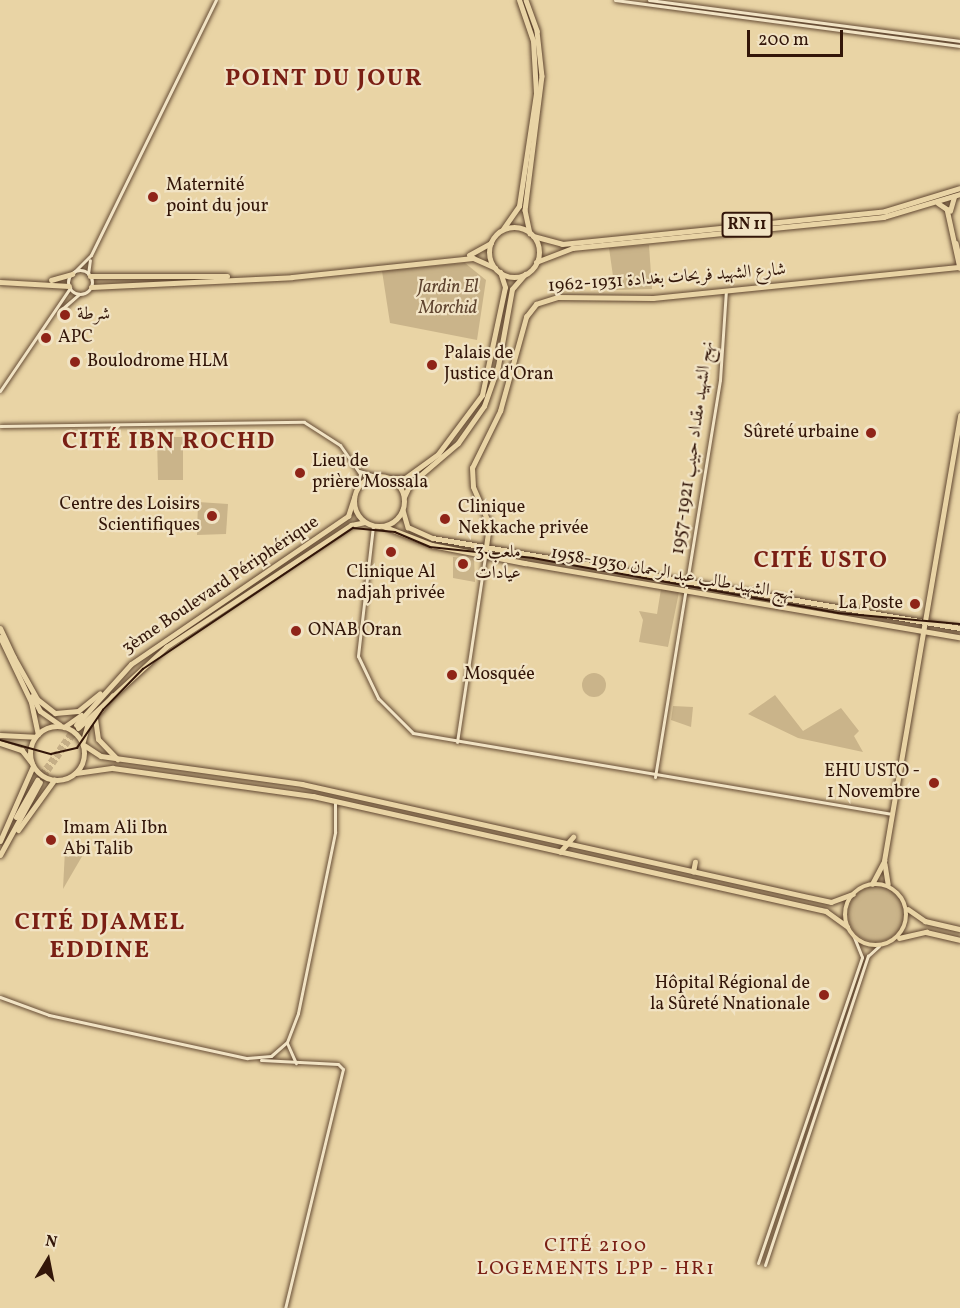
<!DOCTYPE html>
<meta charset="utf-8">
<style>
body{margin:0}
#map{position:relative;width:960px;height:1308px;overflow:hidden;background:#e9d4a5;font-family:Vollkorn,Amiri,serif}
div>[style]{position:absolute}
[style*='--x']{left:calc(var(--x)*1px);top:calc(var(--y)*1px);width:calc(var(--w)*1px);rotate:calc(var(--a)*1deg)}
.green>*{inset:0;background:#cab48a}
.round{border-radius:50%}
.highway-tunnel>*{height:5px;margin-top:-2.5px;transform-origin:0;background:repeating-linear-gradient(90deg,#c5ae86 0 5px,transparent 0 7.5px)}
.roads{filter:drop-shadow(0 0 2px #604630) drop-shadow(0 0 2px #604630)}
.minor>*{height:3px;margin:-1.5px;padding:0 1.5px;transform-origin:1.5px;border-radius:1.5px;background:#f1e3c4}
.minor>.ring{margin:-1.5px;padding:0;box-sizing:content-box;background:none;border:3px solid #f1e3c4;border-radius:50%}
.major>*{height:4.5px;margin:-2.25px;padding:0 2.25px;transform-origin:2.25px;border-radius:2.25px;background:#e9d4a5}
.major>.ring{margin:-2.25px;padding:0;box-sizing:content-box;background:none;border:4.5px solid #e9d4a5;border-radius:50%}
.highway>*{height:5px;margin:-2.5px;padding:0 2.5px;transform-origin:2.5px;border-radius:2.5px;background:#e9d4a5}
.highway>.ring{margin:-2.5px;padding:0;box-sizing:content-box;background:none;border:5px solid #e9d4a5;border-radius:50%}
.tram>*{height:1.5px;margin:-0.75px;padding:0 0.75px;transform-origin:0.75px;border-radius:0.75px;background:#331609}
.dots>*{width:16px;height:16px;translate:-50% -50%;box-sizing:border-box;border:3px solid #f1e3c4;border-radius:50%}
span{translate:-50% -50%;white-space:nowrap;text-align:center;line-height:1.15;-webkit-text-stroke:4.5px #f1e3c4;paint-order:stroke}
.shield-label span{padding:2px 4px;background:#f1e3c4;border:2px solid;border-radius:4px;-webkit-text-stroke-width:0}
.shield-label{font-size:16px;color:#331609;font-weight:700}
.poi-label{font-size:18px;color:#331609}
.left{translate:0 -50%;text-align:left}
.right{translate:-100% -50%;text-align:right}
.street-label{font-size:18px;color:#331609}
.park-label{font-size:18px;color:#604530;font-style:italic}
.neighbourhood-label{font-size:20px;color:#7a1f14;letter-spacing:1.5px}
.district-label{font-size:24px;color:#7a1f14;font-weight:700;letter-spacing:1.5px}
.north{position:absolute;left:18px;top:1230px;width:60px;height:60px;-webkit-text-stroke:4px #f1e3c4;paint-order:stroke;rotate:10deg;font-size:16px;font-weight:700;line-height:24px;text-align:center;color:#331609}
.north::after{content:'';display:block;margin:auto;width:21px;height:27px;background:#331609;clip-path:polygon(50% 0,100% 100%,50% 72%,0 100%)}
.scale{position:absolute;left:747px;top:30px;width:96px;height:27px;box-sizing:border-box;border:3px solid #331609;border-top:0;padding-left:8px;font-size:18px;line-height:21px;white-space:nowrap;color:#331609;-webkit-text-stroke:4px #f1e3c4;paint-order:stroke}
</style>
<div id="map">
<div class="green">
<div style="clip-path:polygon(649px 245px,652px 289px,615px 290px,609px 248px)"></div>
<div style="clip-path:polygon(465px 263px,486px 280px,477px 340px,390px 323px,382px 271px)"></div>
<div style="clip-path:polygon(157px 437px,183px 437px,183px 480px,158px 480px)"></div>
<div style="clip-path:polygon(198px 502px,228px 504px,226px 534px,197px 535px)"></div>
<div style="clip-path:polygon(453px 557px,474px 559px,475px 582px,453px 578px)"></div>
<div style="clip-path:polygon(661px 589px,679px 592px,668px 647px,639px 642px,643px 620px,639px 611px,657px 614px)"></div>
<div class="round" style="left:582px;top:673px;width:24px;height:24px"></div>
<div style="clip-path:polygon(775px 695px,803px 731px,841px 708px,859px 731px,854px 736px,863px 752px,798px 738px,748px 714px)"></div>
<div style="clip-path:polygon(673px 706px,693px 707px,691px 727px,671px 720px)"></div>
<div style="clip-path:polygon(65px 850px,84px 853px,63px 889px)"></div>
<div class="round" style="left:848px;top:886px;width:56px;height:56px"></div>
</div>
<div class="highway-tunnel">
<div style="--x:37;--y:780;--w:67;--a:-54.7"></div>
<div style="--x:40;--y:782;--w:66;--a:-54.9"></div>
</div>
<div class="roads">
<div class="minor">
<div style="--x:615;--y:0;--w:348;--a:7.6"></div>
<div style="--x:649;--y:0;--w:314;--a:7.5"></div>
<div class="ring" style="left:68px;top:270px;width:21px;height:21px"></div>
<div style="--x:74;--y:272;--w:24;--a:-45"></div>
<div style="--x:91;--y:255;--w:284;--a:-63.9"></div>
<div style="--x:88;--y:274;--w:14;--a:-82"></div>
<div style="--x:62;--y:309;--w:23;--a:-41"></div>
<div style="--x:0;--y:391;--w:125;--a:-55.8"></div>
<div style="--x:0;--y:426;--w:304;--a:-0.8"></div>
<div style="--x:304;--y:422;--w:43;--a:32.6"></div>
<div style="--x:340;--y:445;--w:35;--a:55"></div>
<div style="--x:360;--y:474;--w:14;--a:102"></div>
<div style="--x:359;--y:471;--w:17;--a:17"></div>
<div style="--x:373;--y:526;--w:131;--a:96.6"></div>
<div style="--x:358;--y:656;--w:47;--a:64.5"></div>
<div style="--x:378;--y:698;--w:49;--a:45"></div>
<div style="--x:413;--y:733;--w:486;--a:9.6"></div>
<div style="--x:457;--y:742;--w:188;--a:-81.4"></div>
<div style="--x:655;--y:777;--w:402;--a:-80.7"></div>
<div style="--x:720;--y:380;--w:90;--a:-86.2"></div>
<div style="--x:0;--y:997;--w:52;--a:20.2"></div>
<div style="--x:49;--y:1015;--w:203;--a:12.3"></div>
<div style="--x:247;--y:1058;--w:24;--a:-5"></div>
<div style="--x:271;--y:1056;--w:21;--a:-41"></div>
<div style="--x:287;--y:1042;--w:31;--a:-69"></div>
<div style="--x:298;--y:1013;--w:185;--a:-78.4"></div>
<div style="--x:335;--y:832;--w:30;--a:-90"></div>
<div style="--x:287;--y:1043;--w:22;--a:66"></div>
<div style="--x:261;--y:1060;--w:77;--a:3"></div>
<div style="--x:338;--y:1064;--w:7;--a:45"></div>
<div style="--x:343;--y:1069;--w:246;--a:103.6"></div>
<div style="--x:758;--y:1263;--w:323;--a:-71.2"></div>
<div style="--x:862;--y:957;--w:22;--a:-112"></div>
<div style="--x:765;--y:1265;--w:326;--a:-71.6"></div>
<div style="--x:868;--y:956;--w:15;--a:-42"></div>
</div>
<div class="major">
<div style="--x:526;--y:0;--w:33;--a:70"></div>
<div style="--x:537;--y:31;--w:45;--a:83.7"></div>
<div style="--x:542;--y:76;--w:135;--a:97.2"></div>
<div style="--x:525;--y:210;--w:24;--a:78"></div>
<div style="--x:938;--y:203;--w:11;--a:34"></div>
<div style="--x:947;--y:209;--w:60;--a:77.6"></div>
<div style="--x:950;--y:211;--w:15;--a:-74"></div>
<div style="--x:503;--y:229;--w:28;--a:-55"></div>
<div style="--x:519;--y:206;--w:114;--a:-81.4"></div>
<div style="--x:536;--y:93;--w:52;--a:-93.3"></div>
<div style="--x:533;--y:41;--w:43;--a:-108.9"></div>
<div style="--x:956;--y:243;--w:18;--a:77"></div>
<div style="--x:51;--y:280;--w:22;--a:-16"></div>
<div style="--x:0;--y:282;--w:69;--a:3.3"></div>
<div style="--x:403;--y:510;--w:18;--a:74"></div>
<div style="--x:408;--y:527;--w:27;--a:24"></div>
<div style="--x:433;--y:538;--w:535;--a:9.69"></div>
<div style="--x:383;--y:526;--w:53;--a:21.2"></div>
<div style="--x:432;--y:545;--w:95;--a:11"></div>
<div style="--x:525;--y:563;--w:441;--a:9.7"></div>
<div style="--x:485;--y:554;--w:30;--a:-82"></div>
<div style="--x:489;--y:524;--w:40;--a:-113.4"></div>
<div style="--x:473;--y:487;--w:19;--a:-93"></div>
<div style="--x:472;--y:468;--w:64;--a:-63.8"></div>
<div style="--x:500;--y:411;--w:98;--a:-74.5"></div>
<div style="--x:526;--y:317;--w:16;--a:-52"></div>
<div style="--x:536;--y:304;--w:22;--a:-18"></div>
<div style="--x:557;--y:297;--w:96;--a:0.6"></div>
<div style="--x:653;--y:298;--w:309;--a:-5.8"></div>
<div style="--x:0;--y:735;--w:35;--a:3"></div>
<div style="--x:0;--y:743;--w:23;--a:18"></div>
<div style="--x:22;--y:750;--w:16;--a:52"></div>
<div style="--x:84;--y:745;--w:20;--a:33"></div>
<div style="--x:101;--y:756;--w:203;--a:7.9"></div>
<div style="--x:302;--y:784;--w:542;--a:12.57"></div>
<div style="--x:831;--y:902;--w:23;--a:-20"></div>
<div style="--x:76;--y:773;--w:37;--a:-8"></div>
<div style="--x:113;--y:768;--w:202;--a:8"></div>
<div style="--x:313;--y:796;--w:526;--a:12.64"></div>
<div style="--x:826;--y:911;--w:26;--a:36"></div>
<div style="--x:560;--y:852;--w:20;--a:-49"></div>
<div style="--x:885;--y:864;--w:20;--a:81"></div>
<div style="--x:693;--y:872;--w:10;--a:-79"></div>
<div class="ring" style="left:845px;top:884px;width:57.5px;height:57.5px"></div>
<div style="--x:872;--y:884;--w:26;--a:-62"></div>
<div style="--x:884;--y:861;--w:452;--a:-80.3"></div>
<div style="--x:908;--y:909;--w:21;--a:35"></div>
<div style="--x:925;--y:921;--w:36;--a:13"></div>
<div style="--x:899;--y:938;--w:28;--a:-13"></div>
<div style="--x:926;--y:932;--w:35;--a:13"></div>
</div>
<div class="highway">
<div class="ring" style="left:489px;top:227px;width:45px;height:45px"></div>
<div style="--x:533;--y:236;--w:30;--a:15"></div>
<div style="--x:562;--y:244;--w:325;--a:-5.8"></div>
<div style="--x:885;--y:211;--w:78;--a:-17"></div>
<div style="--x:469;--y:255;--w:25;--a:-29"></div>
<div style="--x:536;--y:262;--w:39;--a:-21"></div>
<div style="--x:572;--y:248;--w:313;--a:-5.7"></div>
<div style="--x:883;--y:217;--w:80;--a:-16.6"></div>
<div style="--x:90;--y:276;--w:137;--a:0"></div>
<div style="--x:91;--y:287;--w:201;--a:-2.8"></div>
<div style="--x:292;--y:277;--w:182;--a:-6"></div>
<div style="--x:473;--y:258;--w:24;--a:24"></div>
<div class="ring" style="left:354px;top:476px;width:45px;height:45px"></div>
<div style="--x:389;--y:478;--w:16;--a:0"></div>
<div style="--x:405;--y:478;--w:41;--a:-36"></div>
<div style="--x:438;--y:454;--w:74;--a:-53.3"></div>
<div style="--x:482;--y:395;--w:110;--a:-78"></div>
<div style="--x:505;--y:287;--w:16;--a:-108"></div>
<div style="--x:404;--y:497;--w:14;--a:-65"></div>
<div style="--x:410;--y:484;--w:63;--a:-40.5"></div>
<div style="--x:458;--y:443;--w:45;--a:-54.9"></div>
<div style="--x:484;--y:406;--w:42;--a:-70.7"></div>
<div style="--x:498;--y:366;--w:78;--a:-79.7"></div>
<div style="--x:512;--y:289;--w:20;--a:-49"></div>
<div style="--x:0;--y:628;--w:33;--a:65"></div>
<div style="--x:0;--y:637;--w:72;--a:64.5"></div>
<div style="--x:31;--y:702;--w:33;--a:78"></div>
<div style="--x:13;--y:656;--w:49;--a:60.8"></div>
<div style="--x:37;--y:699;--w:23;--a:38"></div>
<div style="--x:55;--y:713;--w:23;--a:-5"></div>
<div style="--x:78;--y:711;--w:28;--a:-39"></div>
<div style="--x:32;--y:696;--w:17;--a:62"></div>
<div style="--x:40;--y:711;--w:24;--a:35"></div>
<div style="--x:95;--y:718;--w:21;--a:82"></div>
<div style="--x:98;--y:739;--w:28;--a:46"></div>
<div style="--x:76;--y:725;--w:82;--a:-48"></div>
<div style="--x:131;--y:664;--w:263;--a:-34.3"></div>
<div style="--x:348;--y:516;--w:20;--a:-72"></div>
<div class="ring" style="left:30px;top:726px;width:49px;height:49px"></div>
<div style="--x:64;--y:727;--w:21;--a:-35"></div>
<div style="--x:78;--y:728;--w:120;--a:-42.6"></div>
<div style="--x:166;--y:647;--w:222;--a:-33.4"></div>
<div style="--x:351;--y:525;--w:14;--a:-12"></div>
<div style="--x:83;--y:741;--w:16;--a:-75"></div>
<div style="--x:87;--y:726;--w:40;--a:-50"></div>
<div style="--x:16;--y:817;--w:43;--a:-60.4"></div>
<div style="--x:18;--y:830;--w:62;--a:-54.2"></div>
<div style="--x:0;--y:841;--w:82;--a:-66.3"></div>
<div style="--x:0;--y:855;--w:83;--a:-61.3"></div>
</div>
</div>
<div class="tram">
<div style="--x:0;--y:740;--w:53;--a:15.4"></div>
<div style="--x:51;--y:754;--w:27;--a:-13"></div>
<div style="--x:77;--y:748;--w:46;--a:-55.6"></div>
<div style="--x:103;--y:710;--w:57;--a:-45.7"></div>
<div style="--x:143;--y:669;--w:253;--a:-33.9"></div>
<div style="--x:353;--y:528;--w:42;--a:5.4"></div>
<div style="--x:395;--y:532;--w:38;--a:23"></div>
<div style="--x:430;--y:547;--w:104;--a:6.1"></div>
<div style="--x:533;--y:558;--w:310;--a:10.2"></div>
<div style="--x:838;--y:613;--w:122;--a:5.2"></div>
</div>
<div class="dots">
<div style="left:153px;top:197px;background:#8f2418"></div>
<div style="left:65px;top:315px;background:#8f2418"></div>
<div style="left:46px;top:338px;background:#8f2418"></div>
<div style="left:75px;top:362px;background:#8f2418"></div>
<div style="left:432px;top:365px;background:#8f2418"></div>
<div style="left:871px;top:433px;background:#8f2418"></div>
<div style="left:300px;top:473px;background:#8f2418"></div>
<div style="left:212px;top:516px;background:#8f2418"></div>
<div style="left:445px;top:519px;background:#8f2418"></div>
<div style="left:391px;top:552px;background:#8f2418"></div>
<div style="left:463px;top:564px;background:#8f2418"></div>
<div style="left:915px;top:604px;background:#8f2418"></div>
<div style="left:296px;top:631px;background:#8f2418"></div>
<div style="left:452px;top:675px;background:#8f2418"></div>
<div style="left:934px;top:783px;background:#8f2418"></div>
<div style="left:51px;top:840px;background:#8f2418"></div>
<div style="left:824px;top:995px;background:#8f2418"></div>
</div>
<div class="shield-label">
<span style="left:747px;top:225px">RN 11</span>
</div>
<div class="poi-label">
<span class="left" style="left:166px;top:197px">Maternité<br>point du jour</span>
<span class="left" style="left:77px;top:315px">شرطة</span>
<span class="left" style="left:58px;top:338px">APC</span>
<span class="left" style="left:444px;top:365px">Palais de<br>Justice d'Oran</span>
<span class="left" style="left:87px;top:362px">Boulodrome HLM</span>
<span class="right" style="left:859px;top:433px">Sûreté urbaine</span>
<span class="left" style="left:312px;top:473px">Lieu de<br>prière Mossala</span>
<span class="right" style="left:200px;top:516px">Centre des Loisirs<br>Scientifiques</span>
<span class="left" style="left:458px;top:519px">Clinique<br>Nekkache privée</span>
<span class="left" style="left:475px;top:564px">ملعب 3<br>عيادات</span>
<span style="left:391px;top:584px">Clinique Al<br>nadjah privée</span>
<span class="right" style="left:903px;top:604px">La Poste</span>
<span class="left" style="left:308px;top:631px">ONAB Oran</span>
<span class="left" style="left:464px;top:675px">Mosquée</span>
<span class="right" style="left:920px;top:783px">EHU USTO -<br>1 Novembre</span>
<span class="left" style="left:63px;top:840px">Imam Ali Ibn<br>Abi Talib</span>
<span class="right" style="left:810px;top:995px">Hôpital Régional de<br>la Sûreté Nnationale</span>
</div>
<div class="street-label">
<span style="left:667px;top:279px;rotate:-4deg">شارع الشهيد فريحات بغدادة 1931-1962</span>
<span style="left:694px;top:448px;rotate:-82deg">نهج الشهيد مقداد حبيب 1921-1957</span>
<span style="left:672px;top:575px;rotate:10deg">نهج الشهيد طالب عبد الرحمان 1930-1958</span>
<span style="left:221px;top:586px;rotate:-34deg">3ème Boulevard Périphérique</span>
</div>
<div class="park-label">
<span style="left:448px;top:299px">Jardin El<br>Morchid</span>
</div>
<div class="neighbourhood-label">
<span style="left:596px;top:1258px">CITÉ 2100<br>LOGEMENTS LPP - HR1</span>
</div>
<div class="district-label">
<span style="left:324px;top:80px">POINT DU JOUR</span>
<span style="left:169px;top:443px">CITÉ IBN ROCHD</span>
<span style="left:821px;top:562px">CITÉ USTO</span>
<span style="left:100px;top:938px">CITÉ DJAMEL<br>EDDINE</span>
</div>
<div class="north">N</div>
<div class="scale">200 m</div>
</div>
